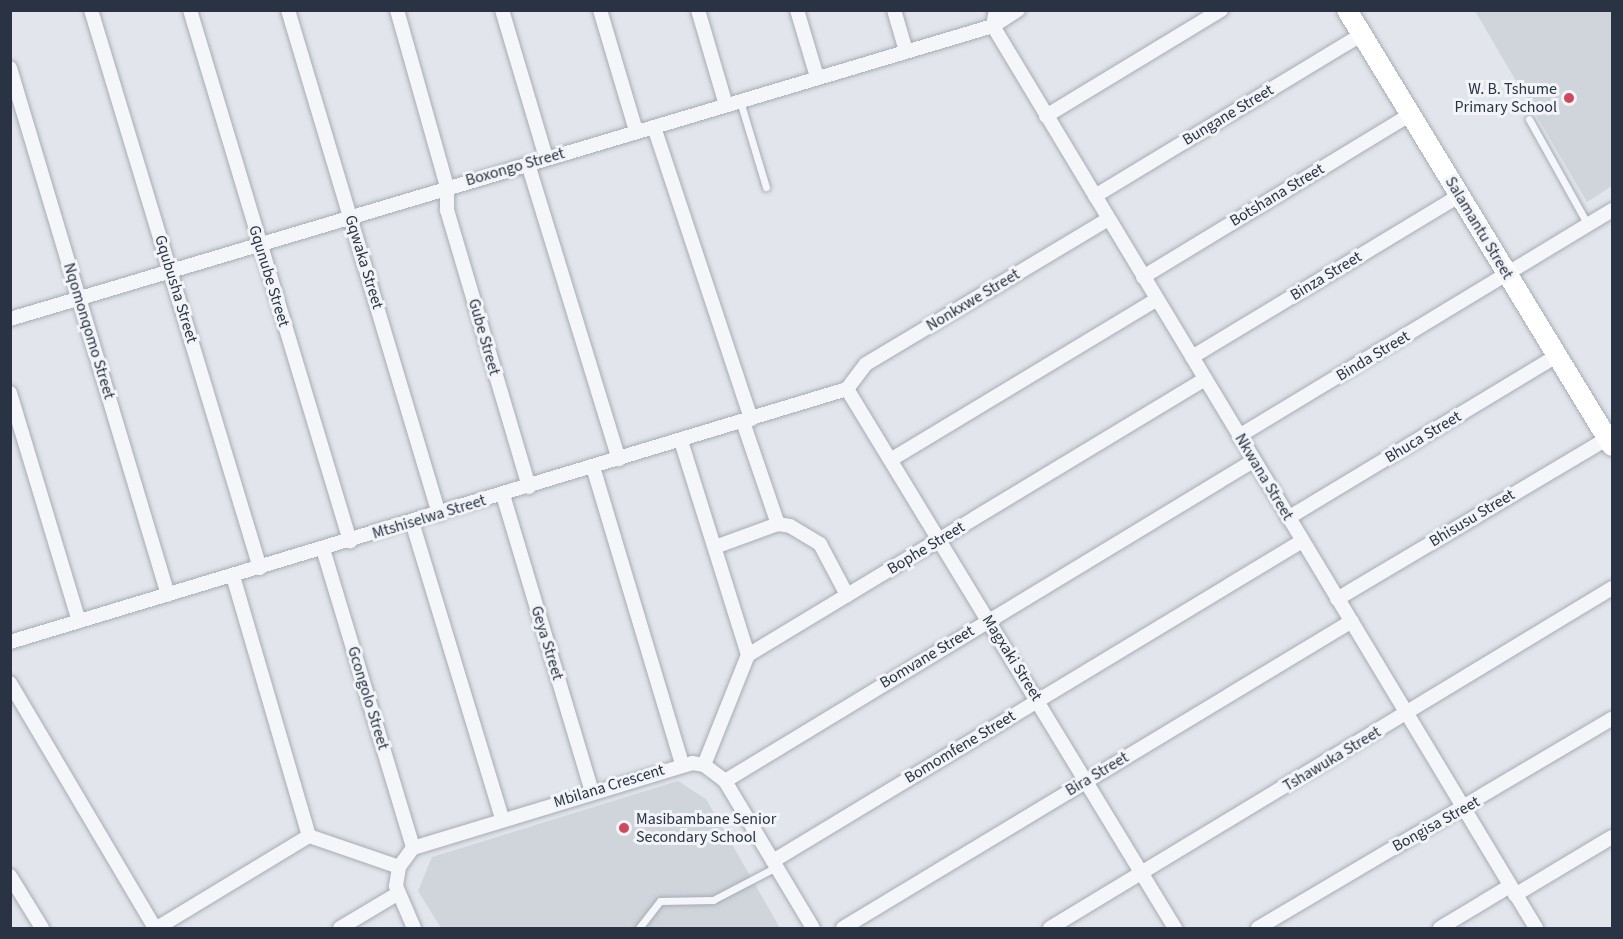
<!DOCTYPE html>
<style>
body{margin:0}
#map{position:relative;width:1623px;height:939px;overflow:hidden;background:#e2e5eb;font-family:"Source Sans 3",sans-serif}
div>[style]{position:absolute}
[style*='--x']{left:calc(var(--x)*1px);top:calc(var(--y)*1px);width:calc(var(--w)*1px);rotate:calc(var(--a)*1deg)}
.built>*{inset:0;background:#d0d5dc}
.roads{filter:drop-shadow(0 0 2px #a7acb5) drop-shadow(0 0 2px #a7acb5)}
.lane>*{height:7px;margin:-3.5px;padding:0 3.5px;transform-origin:3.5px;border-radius:3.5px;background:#f5f6f9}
.street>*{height:14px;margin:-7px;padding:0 7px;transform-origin:7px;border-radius:7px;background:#f5f6f9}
.secondary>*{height:20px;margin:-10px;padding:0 10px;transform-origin:10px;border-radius:10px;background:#fff}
.dots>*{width:16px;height:16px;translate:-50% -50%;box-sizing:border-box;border:3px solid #f2f4f8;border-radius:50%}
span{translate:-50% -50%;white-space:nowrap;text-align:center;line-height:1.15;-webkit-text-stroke:6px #f2f4f8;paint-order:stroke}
.poi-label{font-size:16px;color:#2a3343}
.right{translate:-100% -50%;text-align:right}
.left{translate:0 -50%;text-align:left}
.street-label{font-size:16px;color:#2a3343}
.frame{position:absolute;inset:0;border:12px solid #2a3343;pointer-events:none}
</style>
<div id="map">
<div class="built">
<div style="clip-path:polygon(1475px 11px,1612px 11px,1612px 186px,1587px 202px)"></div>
<div style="clip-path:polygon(678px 781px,706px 799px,780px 928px,441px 928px,418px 891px,432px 857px)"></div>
</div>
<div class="roads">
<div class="lane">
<div style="--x:740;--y:101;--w:90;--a:73.2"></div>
<div style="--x:1529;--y:119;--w:121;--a:60.9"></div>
<div style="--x:639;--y:928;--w:34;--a:-52"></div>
<div style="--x:660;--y:901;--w:53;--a:-1.1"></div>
<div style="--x:713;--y:900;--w:71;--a:-27.6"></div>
</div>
<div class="street">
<div style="--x:91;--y:10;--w:583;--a:73.15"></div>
<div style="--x:190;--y:10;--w:555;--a:73.23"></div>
<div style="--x:288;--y:10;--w:526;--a:73.32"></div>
<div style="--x:397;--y:10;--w:184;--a:74.2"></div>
<div style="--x:447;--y:187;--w:23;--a:90"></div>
<div style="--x:447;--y:210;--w:289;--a:73.5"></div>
<div style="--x:502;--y:10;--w:154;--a:73.4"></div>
<div style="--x:600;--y:10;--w:126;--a:73.4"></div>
<div style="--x:698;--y:10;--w:99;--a:73.6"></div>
<div style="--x:797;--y:10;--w:70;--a:73.4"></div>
<div style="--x:894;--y:10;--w:43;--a:73.7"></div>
<div style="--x:996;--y:10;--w:16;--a:101"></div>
<div style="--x:993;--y:26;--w:1053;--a:58.95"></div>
<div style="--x:10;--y:68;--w:550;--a:73.31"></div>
<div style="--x:1046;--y:116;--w:205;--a:-31.2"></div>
<div style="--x:654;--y:127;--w:308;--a:71.6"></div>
<div style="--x:528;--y:164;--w:309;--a:72.9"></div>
<div style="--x:1095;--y:196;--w:311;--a:-31.2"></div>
<div style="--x:1143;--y:277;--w:314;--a:-31.3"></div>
<div style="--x:10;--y:319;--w:1026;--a:-16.6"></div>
<div style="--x:993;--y:26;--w:30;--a:-33"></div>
<div style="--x:1192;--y:357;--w:312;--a:-31.1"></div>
<div style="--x:847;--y:389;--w:631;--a:58.68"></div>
<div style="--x:847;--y:389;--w:31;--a:-53"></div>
<div style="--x:866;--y:364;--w:282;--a:-30.9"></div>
<div style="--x:10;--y:393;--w:238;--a:73.2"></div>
<div style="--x:743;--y:422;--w:108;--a:71.1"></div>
<div style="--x:1239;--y:436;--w:436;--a:-31.2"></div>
<div style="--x:681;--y:441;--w:224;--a:72.6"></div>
<div style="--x:892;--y:459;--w:308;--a:-31.1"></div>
<div style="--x:593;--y:467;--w:310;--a:73.3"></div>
<div style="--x:503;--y:495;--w:310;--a:73.3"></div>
<div style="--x:1288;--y:518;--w:314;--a:-31.1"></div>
<div style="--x:412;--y:522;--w:309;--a:73.1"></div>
<div style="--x:715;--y:547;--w:67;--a:-20.1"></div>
<div style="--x:778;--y:524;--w:12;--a:9"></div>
<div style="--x:790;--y:526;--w:35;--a:31"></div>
<div style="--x:820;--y:544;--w:58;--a:62.1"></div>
<div style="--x:323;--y:549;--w:312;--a:73.2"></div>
<div style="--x:1337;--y:599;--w:315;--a:-30.7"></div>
<div style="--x:10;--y:642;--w:874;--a:-16.82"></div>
<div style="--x:10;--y:683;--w:285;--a:59.4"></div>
<div style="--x:704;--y:765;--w:118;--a:-68.2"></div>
<div style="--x:748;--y:655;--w:534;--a:-31.13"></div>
<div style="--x:725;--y:781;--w:617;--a:-31.22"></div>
<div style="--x:309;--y:836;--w:95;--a:19"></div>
<div style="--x:773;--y:861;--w:618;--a:-31.17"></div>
<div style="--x:10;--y:876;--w:61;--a:58.4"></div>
<div style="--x:1515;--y:895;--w:113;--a:-30.9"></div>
<div style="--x:157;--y:928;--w:178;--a:-31.2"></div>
<div style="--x:309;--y:836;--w:271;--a:-106.3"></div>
<div style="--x:340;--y:928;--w:66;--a:-30.8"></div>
<div style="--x:414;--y:928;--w:46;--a:-113.2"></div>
<div style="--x:396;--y:886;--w:19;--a:-81"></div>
<div style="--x:399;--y:867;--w:24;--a:-54"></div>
<div style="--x:413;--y:848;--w:292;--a:-16.9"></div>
<div style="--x:692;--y:763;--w:12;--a:9"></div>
<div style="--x:704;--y:765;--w:26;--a:37"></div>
<div style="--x:725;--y:781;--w:171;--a:59.1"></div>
<div style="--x:843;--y:928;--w:594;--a:-31.1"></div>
<div style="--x:1050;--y:928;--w:657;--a:-31.17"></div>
<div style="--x:1258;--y:928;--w:411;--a:-30.6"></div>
<div style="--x:1440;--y:928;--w:82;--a:-31"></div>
</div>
<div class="secondary">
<div style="--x:1347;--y:10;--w:510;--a:58.71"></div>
</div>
</div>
<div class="dots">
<div style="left:1569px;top:98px;background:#ce495c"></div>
<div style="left:624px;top:828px;background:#ce495c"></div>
</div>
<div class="poi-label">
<span class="right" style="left:1557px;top:98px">W. B. Tshume<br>Primary School</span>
<span class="left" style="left:636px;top:828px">Masibambane Senior<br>Secondary School</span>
</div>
<div class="street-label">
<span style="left:1228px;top:115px;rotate:-31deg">Bungane Street</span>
<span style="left:515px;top:167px;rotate:-16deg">Boxongo Street</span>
<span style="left:1277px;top:195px;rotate:-31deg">Botshana Street</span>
<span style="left:1479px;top:228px;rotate:59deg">Salamantu Street</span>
<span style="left:364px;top:262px;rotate:73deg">Gqwaka Street</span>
<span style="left:269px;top:276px;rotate:73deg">Gqunube Street</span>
<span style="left:1326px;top:276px;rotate:-31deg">Binza Street</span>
<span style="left:176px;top:289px;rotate:73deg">Gqubusha Street</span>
<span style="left:973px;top:300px;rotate:-31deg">Nonkxwe Street</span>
<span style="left:89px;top:331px;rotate:73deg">Nqomonqomo Street</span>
<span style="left:484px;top:337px;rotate:74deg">Gube Street</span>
<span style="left:1373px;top:356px;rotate:-31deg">Binda Street</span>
<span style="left:1423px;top:437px;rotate:-31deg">Bhuca Street</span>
<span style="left:1264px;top:477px;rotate:59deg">Nkwana Street</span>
<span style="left:429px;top:517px;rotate:-17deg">Mtshiselwa Street</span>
<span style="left:1472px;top:518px;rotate:-31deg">Bhisusu Street</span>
<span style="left:926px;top:548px;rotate:-31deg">Bophe Street</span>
<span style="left:547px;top:643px;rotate:73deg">Geya Street</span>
<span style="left:927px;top:657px;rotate:-31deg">Bomvane Street</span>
<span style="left:1012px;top:658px;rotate:58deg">Magxaki Street</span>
<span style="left:368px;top:698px;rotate:73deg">Gcongolo Street</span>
<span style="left:960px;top:747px;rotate:-31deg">Bomomfene Street</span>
<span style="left:1332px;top:759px;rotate:-31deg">Tshawuka Street</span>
<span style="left:1097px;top:774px;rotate:-31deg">Bira Street</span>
<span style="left:609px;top:786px;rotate:-17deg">Mbilana Crescent</span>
<span style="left:1436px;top:824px;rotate:-29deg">Bongisa Street</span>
</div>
<div class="frame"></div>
</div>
